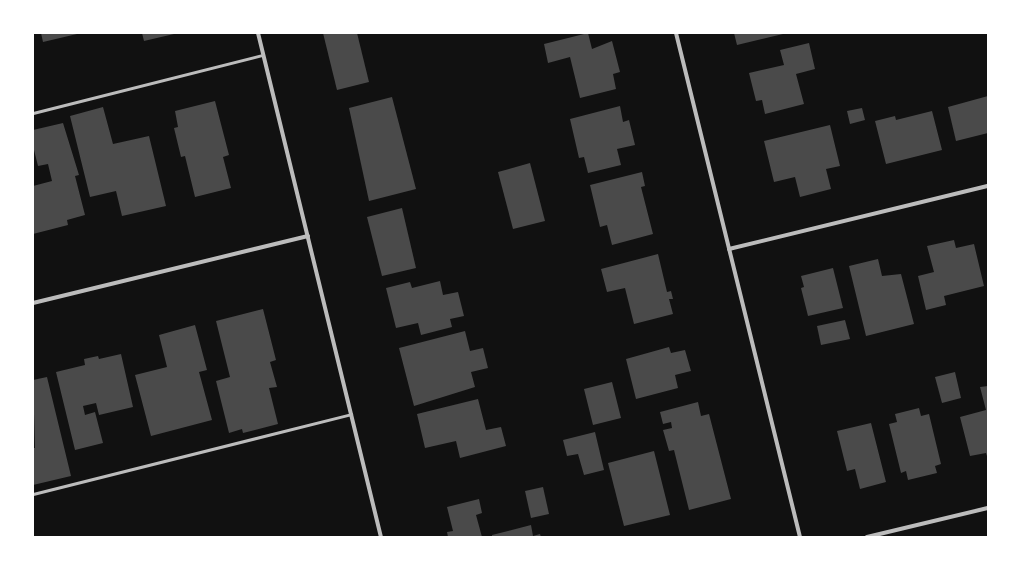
<!DOCTYPE html>
<style>
body{margin:0}
#map{position:relative;width:1021px;height:570px;overflow:hidden;background:#111;font-family:Mulish,sans-serif}
div>[style]{position:absolute}
[style*='--x']{left:calc(var(--x)*1px);top:calc(var(--y)*1px);width:calc(var(--w)*1px);rotate:calc(var(--a)*1deg)}
.building>*{inset:0;background:#4a4a4a}
.service>*{height:3px;margin:-1.5px;padding:0 1.5px;transform-origin:1.5px;border-radius:1.5px;background:#bcbcbc}
.minor>*{height:4px;margin:-2px;padding:0 2px;transform-origin:2px;border-radius:2px;background:#bcbcbc}
span{translate:-50% -50%;white-space:nowrap;text-align:center;line-height:1.15;-webkit-text-stroke:4px #fff;paint-order:stroke}
.frame{position:absolute;inset:0;border:34px solid #fff;pointer-events:none}
</style>
<div id="map">
<div class="building">
<div style="clip-path:polygon(41px 33px,77px 33px,77px 34px,43px 42px)"></div>
<div style="clip-path:polygon(142px 33px,173px 33px,174px 34px,144px 41px)"></div>
<div style="clip-path:polygon(323px 33px,357px 33px,369px 82px,337px 90px)"></div>
<div style="clip-path:polygon(588px 33px,592px 49px,612px 41px,620px 72px,613px 74px,616px 89px,580px 98px,570px 57px,548px 63px,544px 44px)"></div>
<div style="clip-path:polygon(734px 33px,783px 33px,783px 34px,737px 45px)"></div>
<div style="clip-path:polygon(809px 43px,815px 69px,796px 74px,804px 104px,765px 114px,762px 100px,756px 101px,749px 73px,784px 65px,780px 50px)"></div>
<div style="clip-path:polygon(988px 96px,988px 133px,956px 141px,948px 107px)"></div>
<div style="clip-path:polygon(392px 97px,416px 189px,369px 201px,349px 108px)"></div>
<div style="clip-path:polygon(215px 101px,229px 155px,223px 157px,231px 188px,195px 197px,185px 156px,181px 157px,174px 128px,178px 127px,175px 111px)"></div>
<div style="clip-path:polygon(620px 106px,623px 122px,629px 120px,635px 145px,617px 149px,621px 165px,588px 173px,584px 157px,579px 158px,570px 119px)"></div>
<div style="clip-path:polygon(103px 107px,113px 144px,149px 136px,166px 206px,122px 216px,116px 191px,90px 197px,70px 116px)"></div>
<div style="clip-path:polygon(862px 108px,865px 120px,850px 124px,847px 111px)"></div>
<div style="clip-path:polygon(932px 111px,942px 150px,886px 164px,875px 121px,895px 116px,896px 120px)"></div>
<div style="clip-path:polygon(63px 123px,79px 175px,75px 176px,85px 215px,67px 220px,68px 225px,33px 234px,33px 186px,52px 181px,48px 164px,38px 166px,33px 146px,33px 130px)"></div>
<div style="clip-path:polygon(830px 125px,840px 166px,826px 169px,831px 189px,800px 197px,795px 177px,774px 182px,764px 141px)"></div>
<div style="clip-path:polygon(530px 163px,545px 221px,513px 229px,498px 172px)"></div>
<div style="clip-path:polygon(642px 172px,645px 186px,641px 187px,653px 234px,612px 245px,607px 225px,600px 227px,590px 185px)"></div>
<div style="clip-path:polygon(402px 208px,416px 268px,382px 276px,367px 217px)"></div>
<div style="clip-path:polygon(954px 240px,956px 248px,974px 244px,984px 286px,944px 296px,946px 305px,926px 310px,918px 276px,934px 272px,927px 246px)"></div>
<div style="clip-path:polygon(658px 254px,667px 292px,671px 291px,673px 299px,669px 299px,673px 314px,634px 324px,625px 288px,607px 292px,601px 269px)"></div>
<div style="clip-path:polygon(878px 259px,882px 276px,901px 274px,914px 324px,866px 336px,849px 266px)"></div>
<div style="clip-path:polygon(833px 268px,843px 308px,808px 316px,801px 288px,804px 287px,801px 276px)"></div>
<div style="clip-path:polygon(440px 281px,443px 295px,458px 292px,464px 316px,450px 319px,452px 327px,421px 335px,418px 323px,396px 328px,386px 288px,410px 282px,412px 288px)"></div>
<div style="clip-path:polygon(263px 309px,276px 360px,270px 362px,277px 387px,269px 388px,278px 424px,243px 433px,242px 429px,229px 433px,216px 381px,230px 377px,216px 321px)"></div>
<div style="clip-path:polygon(845px 320px,850px 339px,821px 345px,817px 326px)"></div>
<div style="clip-path:polygon(195px 325px,207px 370px,199px 372px,212px 420px,151px 436px,135px 375px,167px 367px,159px 335px)"></div>
<div style="clip-path:polygon(465px 331px,470px 351px,483px 348px,488px 368px,471px 372px,475px 387px,414px 406px,399px 348px)"></div>
<div style="clip-path:polygon(669px 347px,671px 353px,685px 350px,691px 371px,675px 375px,678px 388px,636px 399px,626px 359px)"></div>
<div style="clip-path:polygon(121px 354px,133px 407px,99px 415px,96px 403px,83px 406px,85px 415px,95px 412px,103px 443px,75px 450px,56px 372px,85px 365px,84px 359px,98px 356px,99px 359px)"></div>
<div style="clip-path:polygon(955px 372px,961px 398px,942px 403px,935px 377px)"></div>
<div style="clip-path:polygon(47px 377px,71px 476px,33px 485px,33px 448px,35px 448px,33px 380px)"></div>
<div style="clip-path:polygon(612px 382px,621px 418px,593px 425px,584px 389px)"></div>
<div style="clip-path:polygon(988px 386px,988px 459px,986px 453px,970px 456px,960px 417px,986px 410px,980px 387px)"></div>
<div style="clip-path:polygon(478px 399px,486px 430px,501px 427px,506px 446px,460px 458px,456px 441px,425px 448px,417px 414px)"></div>
<div style="clip-path:polygon(698px 402px,701px 416px,709px 414px,731px 499px,689px 510px,674px 450px,669px 451px,663px 430px,672px 428px,671px 422px,663px 424px,660px 412px)"></div>
<div style="clip-path:polygon(919px 408px,921px 416px,929px 414px,941px 464px,935px 466px,937px 473px,908px 480px,906px 471px,901px 473px,889px 424px,897px 422px,895px 414px)"></div>
<div style="clip-path:polygon(871px 423px,886px 482px,860px 489px,855px 469px,847px 471px,837px 431px)"></div>
<div style="clip-path:polygon(595px 432px,604px 470px,584px 475px,578px 454px,567px 456px,563px 440px)"></div>
<div style="clip-path:polygon(654px 451px,670px 515px,624px 526px,608px 463px)"></div>
<div style="clip-path:polygon(543px 487px,549px 514px,531px 518px,525px 491px)"></div>
<div style="clip-path:polygon(479px 499px,482px 513px,476px 515px,482px 537px,448px 537px,447px 532px,453px 531px,447px 507px)"></div>
<div style="clip-path:polygon(531px 525px,533px 536px,540px 534px,541px 537px,492px 537px,492px 535px)"></div>
</div>
<div class="service">
<div style="--x:33;--y:113;--w:237;--a:-14.2"></div>
<div style="--x:33;--y:494;--w:328;--a:-14.1"></div>
</div>
<div class="minor">
<div style="--x:258;--y:33;--w:519;--a:76.29"></div>
<div style="--x:676;--y:33;--w:519;--a:76.18"></div>
<div style="--x:729;--y:249;--w:267;--a:-13.7"></div>
<div style="--x:33;--y:303;--w:283;--a:-13.7"></div>
<div style="--x:867;--y:537;--w:124;--a:-13.5"></div>
</div>
<div class="frame"></div>
</div>
